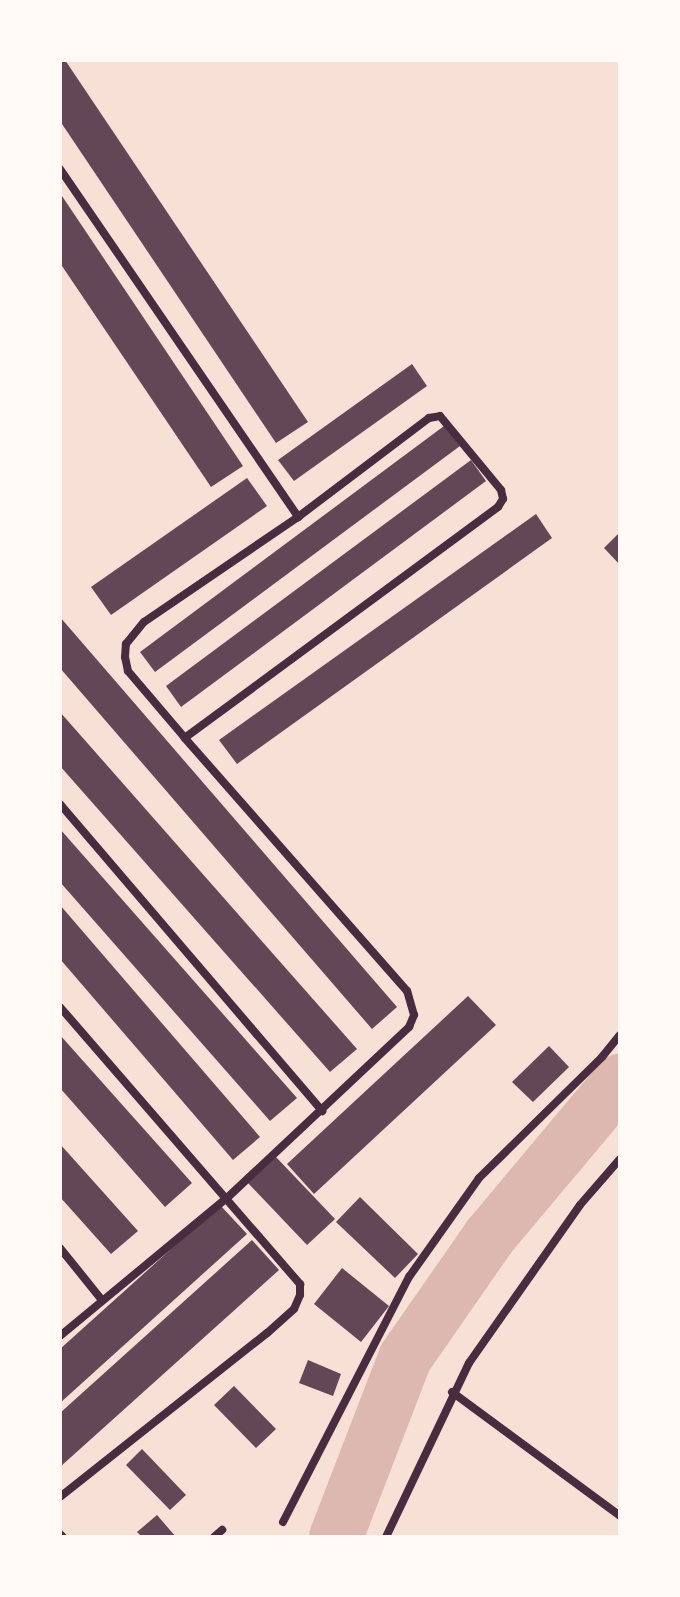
<!DOCTYPE html>
<style>
body{margin:0}
#map{position:relative;width:680px;height:1597px;overflow:hidden;background:#f7e1d7;font-family:Commissioner,sans-serif}
div>[style]{position:absolute}
[style*='--x']{left:calc(var(--x)*1px);top:calc(var(--y)*1px);width:calc(var(--w)*1px);rotate:calc(var(--a)*1deg)}
.river>*{height:54px;margin:-27px;padding:0 27px;transform-origin:27px;border-radius:27px;background:#dcb8b0}
.building>*{inset:0;background:#644757}
.minor>*{height:8px;margin:-4px;padding:0 4px;transform-origin:4px;border-radius:4px;background:#4a2c40}
span{translate:-50% -50%;white-space:nowrap;text-align:center;line-height:1.15;-webkit-text-stroke:7px #fffaf5;paint-order:stroke}
.frame{position:absolute;inset:0;border:62px solid #fffaf5;pointer-events:none}
</style>
<div id="map">
<div class="river">
<div style="--x:336;--y:1537;--w:192;--a:-68.9"></div>
<div style="--x:405;--y:1358;--w:147;--a:-55.2"></div>
<div style="--x:489;--y:1237;--w:204;--a:-50"></div>
</div>
<div class="building">
<div style="clip-path:polygon(60px 60px,65px 60px,308px 422px,276px 443px,60px 121px)"></div>
<div style="clip-path:polygon(60px 193px,243px 466px,211px 487px,60px 263px)"></div>
<div style="clip-path:polygon(412px 364px,427px 386px,294px 481px,278px 460px)"></div>
<div style="clip-path:polygon(444px 426px,460px 446px,155px 672px,140px 652px)"></div>
<div style="clip-path:polygon(471px 460px,486px 481px,181px 707px,166px 686px)"></div>
<div style="clip-path:polygon(247px 478px,267px 506px,111px 615px,91px 587px)"></div>
<div style="clip-path:polygon(536px 514px,552px 538px,237px 764px,219px 740px)"></div>
<div style="clip-path:polygon(620px 532px,620px 565px,604px 548px)"></div>
<div style="clip-path:polygon(60px 617px,397px 1007px,372px 1029px,60px 668px)"></div>
<div style="clip-path:polygon(60px 712px,357px 1049px,330px 1072px,60px 766px)"></div>
<div style="clip-path:polygon(60px 829px,297px 1098px,270px 1121px,60px 882px)"></div>
<div style="clip-path:polygon(60px 905px,260px 1137px,233px 1160px,60px 959px)"></div>
<div style="clip-path:polygon(468px 996px,496px 1025px,314px 1194px,287px 1164px)"></div>
<div style="clip-path:polygon(60px 1035px,192px 1183px,165px 1207px,60px 1088px)"></div>
<div style="clip-path:polygon(549px 1046px,569px 1067px,533px 1102px,512px 1082px)"></div>
<div style="clip-path:polygon(60px 1144px,138px 1231px,111px 1254px,60px 1197px)"></div>
<div style="clip-path:polygon(276px 1157px,335px 1219px,307px 1245px,248px 1183px)"></div>
<div style="clip-path:polygon(360px 1197px,418px 1254px,395px 1278px,336px 1222px)"></div>
<div style="clip-path:polygon(220px 1205px,247px 1234px,60px 1403px,60px 1349px)"></div>
<div style="clip-path:polygon(252px 1240px,279px 1270px,60px 1467px,60px 1413px)"></div>
<div style="clip-path:polygon(342px 1268px,389px 1306px,361px 1342px,314px 1304px)"></div>
<div style="clip-path:polygon(308px 1360px,341px 1374px,333px 1396px,299px 1383px)"></div>
<div style="clip-path:polygon(234px 1386px,276px 1429px,256px 1448px,214px 1405px)"></div>
<div style="clip-path:polygon(142px 1449px,186px 1495px,170px 1510px,126px 1465px)"></div>
<div style="clip-path:polygon(157px 1515px,176px 1537px,142px 1537px,137px 1532px)"></div>
</div>
<div class="minor">
<div style="--x:60;--y:169;--w:422;--a:55.6"></div>
<div style="--x:60;--y:804;--w:404;--a:49.5"></div>
<div style="--x:60;--y:1007;--w:367;--a:49.1"></div>
<div style="--x:300;--y:1284;--w:11;--a:90"></div>
<div style="--x:300;--y:1295;--w:15;--a:113"></div>
<div style="--x:294;--y:1309;--w:36;--a:138"></div>
<div style="--x:267;--y:1333;--w:264;--a:141.6"></div>
<div style="--x:60;--y:1248;--w:67;--a:51.1"></div>
<div style="--x:60;--y:1336;--w:217;--a:-39.6"></div>
<div style="--x:227;--y:1198;--w:250;--a:-43.2"></div>
<div style="--x:409;--y:1027;--w:13;--a:-67"></div>
<div style="--x:414;--y:1015;--w:25;--a:-106"></div>
<div style="--x:407;--y:991;--w:337;--a:-131.3"></div>
<div style="--x:185;--y:738;--w:88;--a:-130.4"></div>
<div style="--x:128;--y:671;--w:14;--a:-102"></div>
<div style="--x:125;--y:657;--w:13;--a:-86"></div>
<div style="--x:126;--y:644;--w:28;--a:-51"></div>
<div style="--x:144;--y:622;--w:186;--a:-34.3"></div>
<div style="--x:298;--y:517;--w:164;--a:-37.1"></div>
<div style="--x:429;--y:418;--w:11;--a:-10"></div>
<div style="--x:440;--y:416;--w:96;--a:50.5"></div>
<div style="--x:501;--y:490;--w:9;--a:77"></div>
<div style="--x:503;--y:499;--w:9;--a:122"></div>
<div style="--x:498;--y:507;--w:389;--a:143.6"></div>
<div style="--x:452;--y:1392;--w:209;--a:36.4"></div>
<div style="--x:283;--y:1522;--w:276;--a:-62.8"></div>
<div style="--x:409;--y:1277;--w:121;--a:-54.7"></div>
<div style="--x:479;--y:1178;--w:173;--a:-44.5"></div>
<div style="--x:602;--y:1057;--w:28;--a:-51"></div>
<div style="--x:60;--y:1534;--w:4;--a:45"></div>
<div style="--x:214;--y:1537;--w:11;--a:-41"></div>
<div style="--x:386;--y:1537;--w:193;--a:-64.5"></div>
<div style="--x:469;--y:1363;--w:193;--a:-54.9"></div>
<div style="--x:580;--y:1205;--w:61;--a:-49"></div>
</div>
<div class="frame"></div>
</div>
